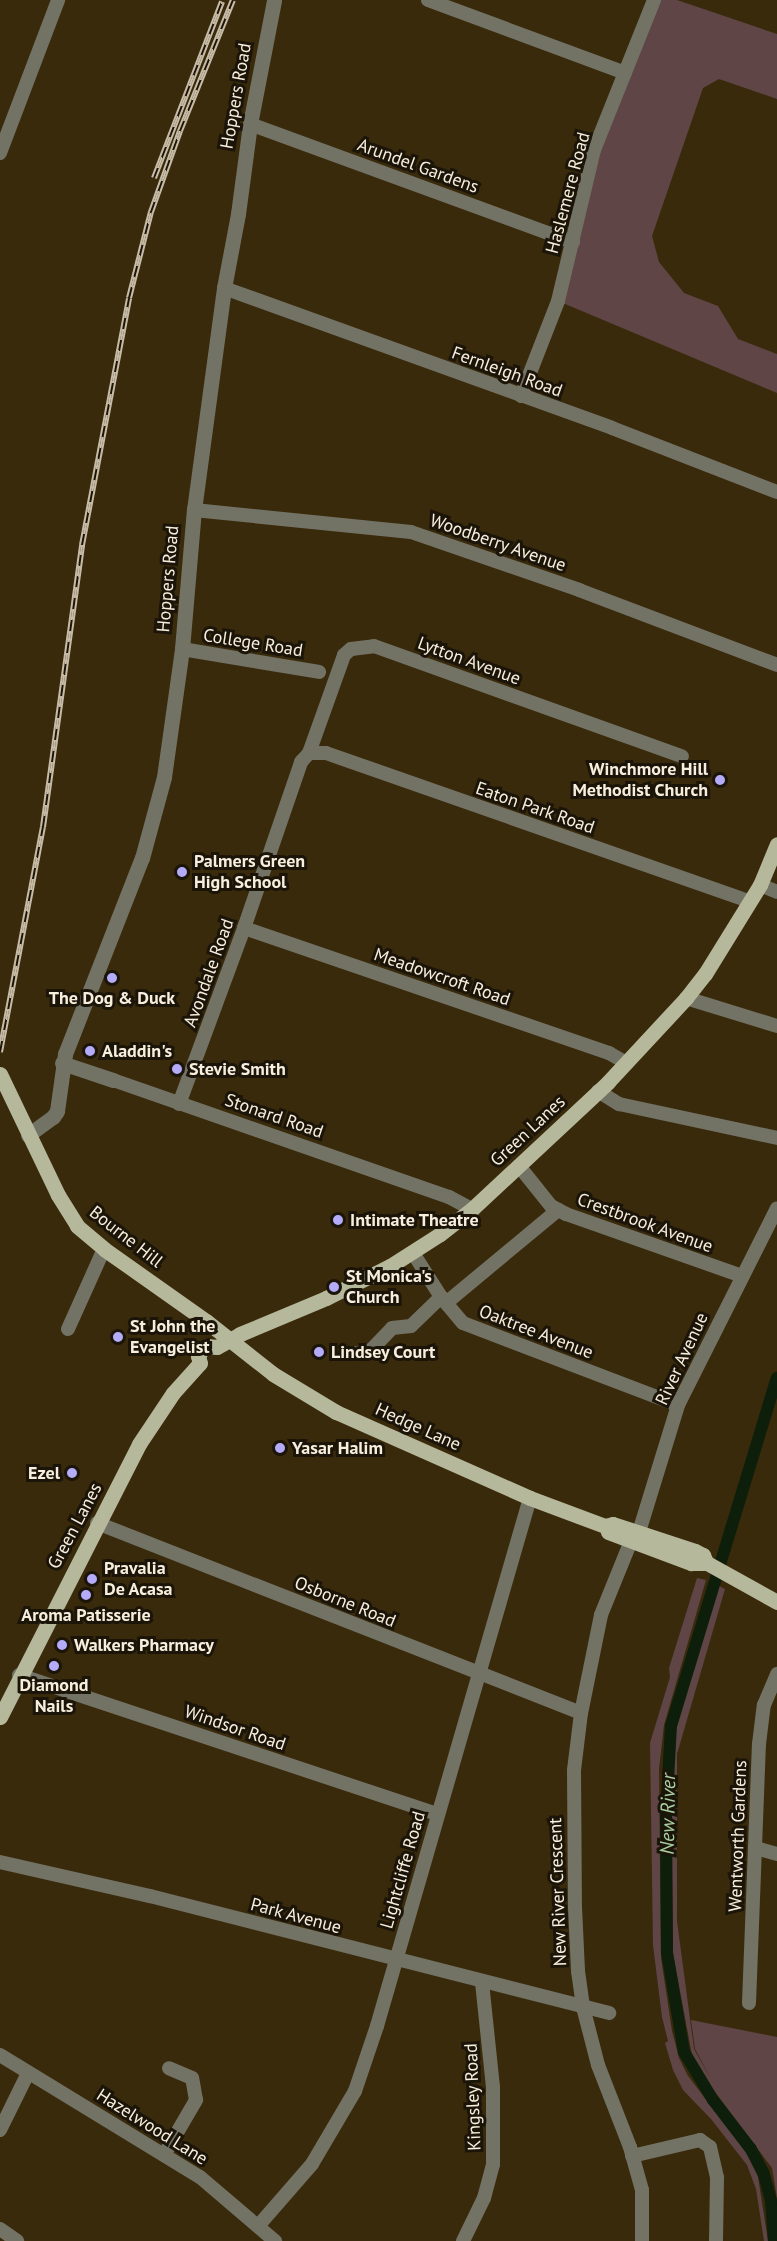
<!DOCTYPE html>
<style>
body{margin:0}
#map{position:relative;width:777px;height:2241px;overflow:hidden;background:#3a2a0c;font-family:"PT Sans",sans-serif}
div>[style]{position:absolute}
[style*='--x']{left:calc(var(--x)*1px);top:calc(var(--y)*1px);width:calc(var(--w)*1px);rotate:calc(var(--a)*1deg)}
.green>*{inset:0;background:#5f4545}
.canal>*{height:12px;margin:-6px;padding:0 6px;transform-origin:6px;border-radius:6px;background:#0d1f0a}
.minor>*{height:14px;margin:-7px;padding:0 7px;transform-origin:7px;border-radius:7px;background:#727365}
.tertiary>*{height:15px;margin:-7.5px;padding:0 7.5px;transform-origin:7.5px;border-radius:7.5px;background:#727365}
.primary>*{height:15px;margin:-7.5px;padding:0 7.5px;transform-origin:7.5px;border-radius:7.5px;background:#b6b89c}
.rail>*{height:6px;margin-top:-3px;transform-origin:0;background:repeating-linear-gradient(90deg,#1b1408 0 11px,#c7bca7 0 22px);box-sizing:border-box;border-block:2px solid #c7bca7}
.dots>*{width:16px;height:16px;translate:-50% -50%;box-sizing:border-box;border:3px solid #1b1408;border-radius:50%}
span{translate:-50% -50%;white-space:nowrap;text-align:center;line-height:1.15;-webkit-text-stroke:6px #1b1408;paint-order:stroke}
.street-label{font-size:18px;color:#f8eedd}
.poi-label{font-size:18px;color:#f8eedd;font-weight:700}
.right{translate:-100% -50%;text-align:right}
.left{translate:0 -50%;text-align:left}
.water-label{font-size:20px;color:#a8cfa1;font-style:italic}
</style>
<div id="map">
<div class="green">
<div style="clip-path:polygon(655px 0,677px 0,777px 34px,777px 99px,719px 79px,703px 88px,652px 236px,659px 262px,684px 293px,718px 306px,738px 339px,777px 354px,777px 393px,558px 301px,613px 103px)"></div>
<div style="clip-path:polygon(697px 1578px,706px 1580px,664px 1725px,659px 1769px,661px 1958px,672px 2031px,679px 2058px,688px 2076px,746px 2152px,758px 2177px,768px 2241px,764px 2241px,756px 2189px,747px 2165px,711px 2119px,683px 2090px,673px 2070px,665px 2043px,668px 2041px,662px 2017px,653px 1945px,650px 1743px,670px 1677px,669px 1668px)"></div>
<div style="clip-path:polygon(719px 1586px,725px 1589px,677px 1754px,677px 1921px,694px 2049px,711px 2079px,695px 2049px,691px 2020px,777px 2037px,777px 2198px,772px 2168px,706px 2080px,692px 2055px,673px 1954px,671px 1803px,673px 1733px,678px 1712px)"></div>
</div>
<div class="canal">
<div style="--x:774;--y:2241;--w:40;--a:-94.3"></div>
<div style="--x:771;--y:2201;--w:30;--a:-105"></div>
<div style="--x:763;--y:2172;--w:27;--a:-118"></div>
<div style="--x:750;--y:2148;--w:61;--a:-127.6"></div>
<div style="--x:713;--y:2100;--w:56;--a:-121.1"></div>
<div style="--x:684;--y:2052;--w:100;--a:-99.7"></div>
<div style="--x:667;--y:1953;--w:136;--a:-90.4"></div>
<div style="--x:666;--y:1817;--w:91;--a:-86.9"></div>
<div style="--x:671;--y:1726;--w:364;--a:-73.1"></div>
</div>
<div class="minor">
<div style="--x:428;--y:0;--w:210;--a:20.3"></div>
<div style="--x:250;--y:124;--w:344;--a:20.1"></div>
<div style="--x:0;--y:153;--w:164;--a:-69.2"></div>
<div style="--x:224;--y:288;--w:412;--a:19.8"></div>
<div style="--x:612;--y:428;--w:177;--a:21.2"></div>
<div style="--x:521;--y:396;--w:102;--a:-68.7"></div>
<div style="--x:558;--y:301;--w:155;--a:-76.6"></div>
<div style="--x:594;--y:150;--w:162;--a:-68.2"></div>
<div style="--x:194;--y:510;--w:218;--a:5.8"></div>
<div style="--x:411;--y:532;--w:178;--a:19"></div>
<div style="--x:579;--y:590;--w:212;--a:20.7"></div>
<div style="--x:182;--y:649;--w:139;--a:9.5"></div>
<div style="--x:309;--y:753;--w:17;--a:0"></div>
<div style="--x:326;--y:753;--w:447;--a:19.3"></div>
<div style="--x:760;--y:885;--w:18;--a:22"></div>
<div style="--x:244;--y:928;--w:386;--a:18.9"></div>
<div style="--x:609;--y:1053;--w:20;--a:30"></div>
<div style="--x:686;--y:998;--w:95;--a:17.1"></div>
<div style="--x:113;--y:1080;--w:356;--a:19.2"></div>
<div style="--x:449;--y:1197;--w:26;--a:28"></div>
<div style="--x:598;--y:1091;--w:25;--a:32"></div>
<div style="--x:619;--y:1104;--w:162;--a:12.1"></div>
<div style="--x:179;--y:1104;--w:188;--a:-69.7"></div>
<div style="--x:244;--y:928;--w:176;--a:-71"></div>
<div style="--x:301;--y:762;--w:12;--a:-48"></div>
<div style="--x:309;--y:753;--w:104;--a:-70.3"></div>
<div style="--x:344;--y:655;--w:9;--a:-41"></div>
<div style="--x:351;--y:649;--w:23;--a:-7"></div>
<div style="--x:374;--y:646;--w:327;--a:19.7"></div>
<div style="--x:519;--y:1166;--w:51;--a:51.3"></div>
<div style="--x:551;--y:1206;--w:17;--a:28"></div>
<div style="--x:566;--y:1214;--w:187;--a:19.4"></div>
<div style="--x:413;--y:1253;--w:52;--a:57.5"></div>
<div style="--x:441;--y:1297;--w:34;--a:50"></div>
<div style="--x:463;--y:1323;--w:230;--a:20.9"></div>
<div style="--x:446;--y:1303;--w:146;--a:-39.7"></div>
<div style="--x:68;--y:1329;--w:88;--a:-65.8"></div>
<div style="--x:357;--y:1353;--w:14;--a:-12"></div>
<div style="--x:371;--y:1350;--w:30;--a:-46"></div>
<div style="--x:392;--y:1328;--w:19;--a:-6"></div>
<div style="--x:411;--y:1326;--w:42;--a:-44"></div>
<div style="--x:97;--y:1523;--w:520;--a:21.43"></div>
<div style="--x:639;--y:1532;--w:133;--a:-72.9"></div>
<div style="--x:678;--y:1405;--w:220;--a:-63.3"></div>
<div style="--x:631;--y:1541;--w:80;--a:112.1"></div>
<div style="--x:601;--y:1615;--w:100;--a:101.5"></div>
<div style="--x:581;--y:1713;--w:57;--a:97"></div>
<div style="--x:574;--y:1770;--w:137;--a:89.6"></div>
<div style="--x:575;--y:1907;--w:64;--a:87.3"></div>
<div style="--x:578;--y:1971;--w:36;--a:82"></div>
<div style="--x:583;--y:2007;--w:60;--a:75.5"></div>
<div style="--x:598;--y:2065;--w:88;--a:68.7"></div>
<div style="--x:630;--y:2147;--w:45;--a:74.4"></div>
<div style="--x:642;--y:2190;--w:51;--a:90"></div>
<div style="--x:19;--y:1675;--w:441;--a:18.4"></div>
<div style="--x:756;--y:1848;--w:22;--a:16"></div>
<div style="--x:0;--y:1862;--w:154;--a:12.8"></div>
<div style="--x:150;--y:1896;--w:474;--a:14.3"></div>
<div style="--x:749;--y:2003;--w:259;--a:-87.8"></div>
<div style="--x:759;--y:1744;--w:39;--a:-83"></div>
<div style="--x:764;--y:1705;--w:34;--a:-67"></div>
<div style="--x:0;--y:2055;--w:234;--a:31.4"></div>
<div style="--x:200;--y:2177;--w:99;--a:40.5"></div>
<div style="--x:0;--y:2130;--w:64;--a:-63.8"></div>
<div style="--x:164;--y:2155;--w:64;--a:-59.8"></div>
<div style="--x:196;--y:2100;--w:22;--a:-100"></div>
<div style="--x:192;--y:2078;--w:25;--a:-157"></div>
<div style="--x:632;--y:2156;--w:70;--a:-13.2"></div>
<div style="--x:700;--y:2140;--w:12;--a:35"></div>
<div style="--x:710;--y:2147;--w:31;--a:77"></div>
<div style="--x:717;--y:2177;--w:64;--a:90.9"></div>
<div style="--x:259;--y:2225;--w:81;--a:-49"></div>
<div style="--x:312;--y:2164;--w:85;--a:-59.5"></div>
<div style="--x:355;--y:2091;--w:69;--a:-71.3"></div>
<div style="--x:377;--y:2026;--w:550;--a:-73.84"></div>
<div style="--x:0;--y:2229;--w:21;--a:35"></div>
<div style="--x:463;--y:2241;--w:48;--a:-64"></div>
<div style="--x:484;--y:2198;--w:35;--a:-75"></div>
<div style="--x:493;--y:2164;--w:77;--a:-90"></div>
<div style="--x:493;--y:2087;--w:106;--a:-96"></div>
</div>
<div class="tertiary">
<div style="--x:62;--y:1063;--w:54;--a:18.4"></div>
<div style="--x:28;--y:1135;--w:31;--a:-36"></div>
<div style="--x:53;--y:1117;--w:7;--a:-56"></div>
<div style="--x:57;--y:1111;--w:58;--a:-82"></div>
<div style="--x:65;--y:1054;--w:211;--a:-68.6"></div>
<div style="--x:142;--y:858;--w:84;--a:-74.8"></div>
<div style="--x:164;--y:777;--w:129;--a:-82"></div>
<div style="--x:182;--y:649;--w:140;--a:-85.1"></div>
<div style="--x:194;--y:510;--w:224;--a:-82.3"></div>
<div style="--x:224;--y:288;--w:75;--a:-79.3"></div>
<div style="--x:238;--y:214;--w:91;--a:-82.4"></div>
<div style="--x:250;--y:124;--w:126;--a:-79"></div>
</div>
<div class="primary">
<div style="--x:0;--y:1074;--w:134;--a:64.4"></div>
<div style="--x:58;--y:1195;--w:36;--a:58"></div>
<div style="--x:77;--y:1226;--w:35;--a:40"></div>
<div style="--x:104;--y:1249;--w:125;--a:35.2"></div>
<div style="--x:206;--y:1321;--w:85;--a:38.3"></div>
<div style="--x:273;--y:1374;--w:74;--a:31.1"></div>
<div style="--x:336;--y:1412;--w:212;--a:23.9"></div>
<div style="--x:530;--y:1498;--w:80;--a:20.5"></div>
<div style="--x:605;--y:1526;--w:8;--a:-14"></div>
<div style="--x:613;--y:1524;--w:86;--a:18.2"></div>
<div style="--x:695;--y:1551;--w:9;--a:27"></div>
<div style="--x:703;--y:1555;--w:8;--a:67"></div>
<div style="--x:608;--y:1532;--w:89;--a:20.5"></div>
<div style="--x:691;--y:1563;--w:16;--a:0"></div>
<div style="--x:707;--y:1563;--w:80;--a:29.1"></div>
<div style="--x:0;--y:1717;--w:306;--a:-63"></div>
<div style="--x:139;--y:1444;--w:61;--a:-56.3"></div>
<div style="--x:173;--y:1393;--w:40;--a:-48"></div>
<div style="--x:200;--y:1363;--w:7;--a:-106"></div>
<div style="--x:198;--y:1356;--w:9;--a:-58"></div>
<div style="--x:203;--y:1348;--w:4;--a:-27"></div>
<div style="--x:207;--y:1346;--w:10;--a:6"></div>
<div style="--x:217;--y:1347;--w:26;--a:-29"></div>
<div style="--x:240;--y:1334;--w:93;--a:-22.7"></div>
<div style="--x:326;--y:1298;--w:72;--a:-26.6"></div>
<div style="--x:390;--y:1266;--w:59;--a:-32.6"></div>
<div style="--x:440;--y:1234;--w:41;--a:-38"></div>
<div style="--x:472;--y:1209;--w:186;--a:-43"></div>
<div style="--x:608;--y:1082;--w:115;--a:-47.1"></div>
<div style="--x:686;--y:998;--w:31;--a:-52"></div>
<div style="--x:705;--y:974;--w:105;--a:-58.3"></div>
<div style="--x:760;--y:885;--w:44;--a:-67.5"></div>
</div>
<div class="rail">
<div style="--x:154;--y:178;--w:189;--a:-68.9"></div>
<div style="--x:0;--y:1052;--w:229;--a:-79.2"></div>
<div style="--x:43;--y:827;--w:285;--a:-82.1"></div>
<div style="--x:82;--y:545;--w:251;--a:-79.2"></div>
<div style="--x:129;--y:298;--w:89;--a:-75.7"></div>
<div style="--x:151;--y:212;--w:86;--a:-70.3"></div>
<div style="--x:180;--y:131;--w:141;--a:-68"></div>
</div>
<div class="dots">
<div style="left:720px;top:780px;background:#b4acf9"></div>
<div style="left:182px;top:872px;background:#b4acf9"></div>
<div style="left:112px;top:978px;background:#b4acf9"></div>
<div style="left:90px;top:1051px;background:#b4acf9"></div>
<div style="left:177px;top:1069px;background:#b4acf9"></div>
<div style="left:338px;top:1220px;background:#b4acf9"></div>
<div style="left:334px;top:1287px;background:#b4acf9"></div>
<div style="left:118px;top:1337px;background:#b4acf9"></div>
<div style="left:319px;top:1352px;background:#b4acf9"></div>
<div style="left:280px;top:1448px;background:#b4acf9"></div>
<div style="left:72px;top:1473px;background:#b4acf9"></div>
<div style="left:92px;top:1579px;background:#b4acf9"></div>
<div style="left:86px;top:1595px;background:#b4acf9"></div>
<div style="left:62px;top:1645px;background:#b4acf9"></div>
<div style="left:54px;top:1666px;background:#b4acf9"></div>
</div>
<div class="street-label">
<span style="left:236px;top:96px;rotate:-80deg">Hoppers Road</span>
<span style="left:418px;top:166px;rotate:20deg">Arundel Gardens</span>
<span style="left:568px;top:193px;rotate:-75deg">Haslemere Road</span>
<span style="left:507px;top:372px;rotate:20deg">Fernleigh Road</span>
<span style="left:498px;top:543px;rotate:19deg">Woodberry Avenue</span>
<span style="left:168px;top:579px;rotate:-85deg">Hoppers Road</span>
<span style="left:253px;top:643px;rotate:9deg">College Road</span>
<span style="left:469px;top:661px;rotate:20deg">Lytton Avenue</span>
<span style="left:535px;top:808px;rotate:19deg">Eaton Park Road</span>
<span style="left:209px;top:973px;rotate:-70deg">Avondale Road</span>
<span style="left:442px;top:977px;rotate:19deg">Meadowcroft Road</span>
<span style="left:274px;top:1116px;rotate:19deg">Stonard Road</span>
<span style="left:528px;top:1131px;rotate:-43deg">Green Lanes</span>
<span style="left:645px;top:1223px;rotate:20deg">Crestbrook Avenue</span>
<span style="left:126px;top:1237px;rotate:38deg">Bourne Hill</span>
<span style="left:536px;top:1332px;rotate:21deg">Oaktree Avenue</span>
<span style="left:682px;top:1359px;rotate:-65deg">River Avenue</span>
<span style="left:418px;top:1427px;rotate:24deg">Hedge Lane</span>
<span style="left:75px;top:1526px;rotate:-62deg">Green Lanes</span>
<span style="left:345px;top:1602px;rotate:22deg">Osborne Road</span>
<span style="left:235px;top:1728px;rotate:19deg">Windsor Road</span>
<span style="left:738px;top:1836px;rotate:-88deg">Wentworth Gardens</span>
<span style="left:403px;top:1870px;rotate:-74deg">Lightcliffe Road</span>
<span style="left:558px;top:1892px;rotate:-92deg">New River Crescent</span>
<span style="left:296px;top:1916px;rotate:15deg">Park Avenue</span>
<span style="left:473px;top:2097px;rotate:-92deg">Kingsley Road</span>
<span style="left:152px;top:2127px;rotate:32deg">Hazelwood Lane</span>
</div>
<div class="poi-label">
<span class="right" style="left:708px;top:780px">Winchmore Hill<br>Methodist Church</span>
<span class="left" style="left:194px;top:872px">Palmers Green<br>High School</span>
<span style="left:112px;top:998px">The Dog &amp; Duck</span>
<span class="left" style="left:102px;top:1051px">Aladdin's</span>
<span class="left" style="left:189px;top:1069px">Stevie Smith</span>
<span class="left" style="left:350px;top:1220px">Intimate Theatre</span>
<span class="left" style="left:346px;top:1287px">St Monica's<br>Church</span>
<span class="left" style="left:130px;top:1337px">St John the<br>Evangelist</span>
<span class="left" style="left:331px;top:1352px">Lindsey Court</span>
<span class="left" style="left:292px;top:1448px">Yasar Halim</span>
<span class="right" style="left:60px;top:1473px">Ezel</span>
<span class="left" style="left:104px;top:1579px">Pravalia<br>De Acasa</span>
<span style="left:86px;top:1615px">Aroma Patisserie</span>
<span class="left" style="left:74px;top:1645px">Walkers Pharmacy</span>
<span style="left:54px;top:1696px">Diamond<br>Nails</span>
</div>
<div class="water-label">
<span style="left:668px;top:1814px;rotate:-89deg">New River</span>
</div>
</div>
